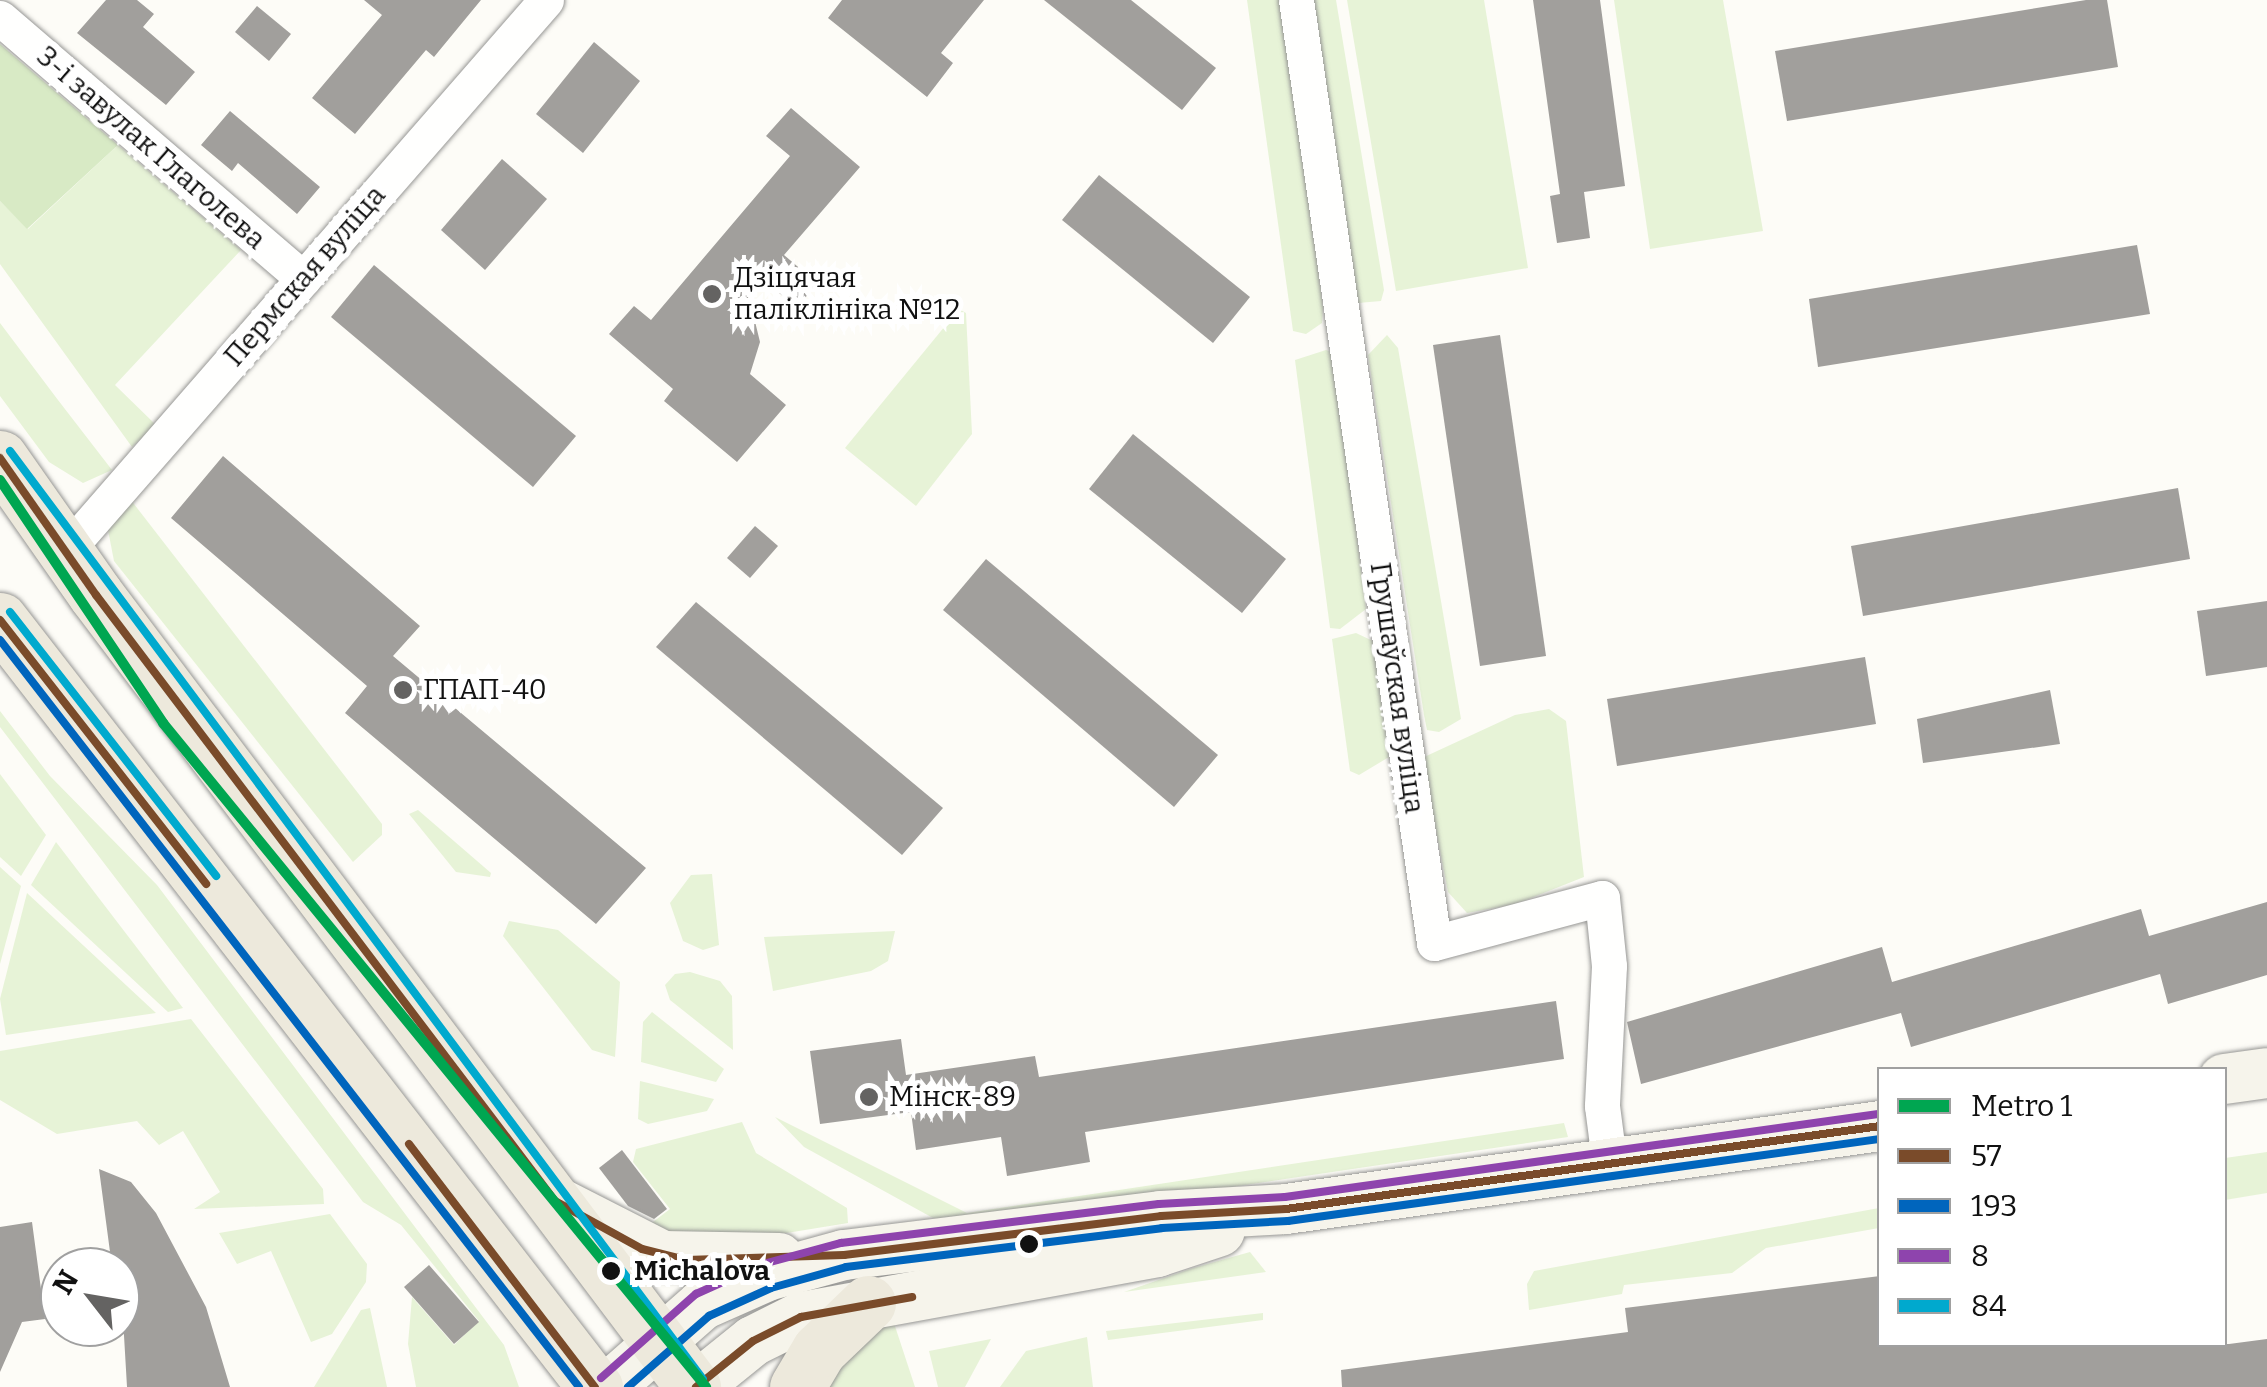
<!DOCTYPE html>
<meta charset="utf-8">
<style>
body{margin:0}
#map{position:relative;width:2267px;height:1387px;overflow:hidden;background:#fdfcf7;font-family:Bitter,serif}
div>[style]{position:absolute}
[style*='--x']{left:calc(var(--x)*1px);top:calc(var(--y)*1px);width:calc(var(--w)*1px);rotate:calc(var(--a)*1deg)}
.green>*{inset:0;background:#e7f3d7}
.forest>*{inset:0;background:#d8eac5}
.building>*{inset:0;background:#a19f9c}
.roads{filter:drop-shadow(0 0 2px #979795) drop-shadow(0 0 2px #979795)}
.street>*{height:35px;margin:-17.5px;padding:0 17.5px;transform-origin:17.5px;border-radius:17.5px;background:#fffffe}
.secondary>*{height:50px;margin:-25px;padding:0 25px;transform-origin:25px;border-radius:25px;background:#f6f4eb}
.primary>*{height:55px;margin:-27.5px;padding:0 27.5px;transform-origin:27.5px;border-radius:27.5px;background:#ede9dc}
.bus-1>*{height:8px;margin:-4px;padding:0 4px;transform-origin:4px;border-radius:4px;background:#7a4b2a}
.bus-2>*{height:8px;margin:-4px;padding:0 4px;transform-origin:4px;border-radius:4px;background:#0065bd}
.bus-3>*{height:8px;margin:-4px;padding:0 4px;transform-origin:4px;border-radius:4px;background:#8e44ad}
.bus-4>*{height:8px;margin:-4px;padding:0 4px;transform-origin:4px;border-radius:4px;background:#00a9ce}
.metro-1>*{height:10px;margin:-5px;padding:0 5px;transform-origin:5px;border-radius:5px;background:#00a651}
.dots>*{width:28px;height:28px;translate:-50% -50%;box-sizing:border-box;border:5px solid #fff;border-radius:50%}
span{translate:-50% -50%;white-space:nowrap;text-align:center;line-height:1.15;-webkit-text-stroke:10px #fff;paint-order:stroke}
.street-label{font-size:28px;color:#111}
.poi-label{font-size:28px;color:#111}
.left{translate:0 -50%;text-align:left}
.stop-label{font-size:28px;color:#111;font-weight:700}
.legend{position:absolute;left:1877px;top:1067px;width:350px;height:280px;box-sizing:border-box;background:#fff;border:2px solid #a0a0a0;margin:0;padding:12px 18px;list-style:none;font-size:30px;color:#111}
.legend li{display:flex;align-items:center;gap:20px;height:50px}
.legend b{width:50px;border:2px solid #a0a0a0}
.north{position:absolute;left:40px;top:1247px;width:100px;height:100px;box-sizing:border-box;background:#fff;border:2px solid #a0a0a0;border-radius:50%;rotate:301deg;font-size:28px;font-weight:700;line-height:40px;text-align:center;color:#111}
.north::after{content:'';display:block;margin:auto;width:35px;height:45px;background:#646362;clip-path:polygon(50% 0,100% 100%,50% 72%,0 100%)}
</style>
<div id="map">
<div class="green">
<div style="clip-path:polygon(1247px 0,1283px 0,1323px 307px,1322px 323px,1306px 334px,1293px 331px)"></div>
<div style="clip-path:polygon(1305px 0,1336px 0,1384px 290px,1381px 301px,1358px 303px)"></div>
<div style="clip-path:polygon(1347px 0,1484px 0,1528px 268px,1396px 291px)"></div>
<div style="clip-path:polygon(1614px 0,1723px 0,1763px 231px,1650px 249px)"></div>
<div style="clip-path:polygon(118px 145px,241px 250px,115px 385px,156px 425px,132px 447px,0 264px,0 201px,28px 229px)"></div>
<div style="clip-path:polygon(959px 309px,966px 313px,972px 434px,916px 506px,845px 448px)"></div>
<div style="clip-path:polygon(0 323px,58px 400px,112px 470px,83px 483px,49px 462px,0 396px)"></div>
<div style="clip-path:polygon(1387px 335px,1398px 348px,1461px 719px,1439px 732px,1427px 730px,1424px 715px,1368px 355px)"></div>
<div style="clip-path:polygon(1326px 350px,1334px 353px,1366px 609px,1340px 629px,1330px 628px,1295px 360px)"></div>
<div style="clip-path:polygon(127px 495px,382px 824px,382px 835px,353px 862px,114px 561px,108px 530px)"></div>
<div style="clip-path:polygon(1356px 633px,1373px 641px,1389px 757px,1359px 775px,1350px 771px,1332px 639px)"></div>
<div style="clip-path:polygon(1549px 709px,1566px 721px,1584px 877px,1516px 904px,1467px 913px,1448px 892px,1422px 758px,1515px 715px)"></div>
<div style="clip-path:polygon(0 711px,50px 776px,157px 885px,504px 1345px,519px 1387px,416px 1387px,408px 1344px,412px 1297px,454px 1345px,479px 1321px,401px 1225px,363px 1202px,0 727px)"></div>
<div style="clip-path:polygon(0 774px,46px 835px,21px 876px,0 857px)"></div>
<div style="clip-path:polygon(418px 810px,491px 873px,490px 877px,456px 872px,409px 814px)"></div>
<div style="clip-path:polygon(56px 842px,183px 1008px,168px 1012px,31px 885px)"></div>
<div style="clip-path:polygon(0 867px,21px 886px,0 964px)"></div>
<div style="clip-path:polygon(712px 874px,719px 945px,703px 950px,683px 941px,670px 903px,691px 875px)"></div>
<div style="clip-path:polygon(27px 893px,156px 1013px,6px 1035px,0 999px)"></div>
<div style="clip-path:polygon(509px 921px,558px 930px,620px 982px,615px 1057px,592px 1050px,503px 936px)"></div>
<div style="clip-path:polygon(895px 931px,888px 961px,871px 971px,773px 991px,764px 937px)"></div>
<div style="clip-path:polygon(690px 972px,720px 981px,732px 996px,733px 1050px,670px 1000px,665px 985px,675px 974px)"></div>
<div style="clip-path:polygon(652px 1012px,724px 1069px,716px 1082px,641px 1062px,643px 1022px)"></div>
<div style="clip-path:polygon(191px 1019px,323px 1189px,324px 1204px,194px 1209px,220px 1192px,183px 1131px,159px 1145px,137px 1121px,57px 1134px,0 1100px,0 1051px)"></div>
<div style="clip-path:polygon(640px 1081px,714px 1099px,707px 1111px,648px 1124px,638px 1119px)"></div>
<div style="clip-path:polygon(775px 1117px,967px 1213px,1564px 1123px,1568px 1137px,969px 1226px,933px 1218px,804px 1147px)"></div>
<div style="clip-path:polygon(742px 1122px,756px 1153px,847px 1208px,848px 1223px,695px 1248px,640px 1232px,670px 1209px,633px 1162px,636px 1149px)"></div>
<div style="clip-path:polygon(2267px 1152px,2267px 1193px,2225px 1200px,2225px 1158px)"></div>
<div style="clip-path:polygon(1879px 1208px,1879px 1228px,1766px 1248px,1732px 1273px,1624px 1285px,1622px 1294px,1529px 1310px,1527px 1284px,1534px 1271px)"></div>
<div style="clip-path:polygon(330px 1214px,367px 1264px,366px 1282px,332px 1334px,311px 1342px,271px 1251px,237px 1264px,219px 1233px)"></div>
<div style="clip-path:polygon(1250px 1252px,1266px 1272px,1124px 1292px,1193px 1268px)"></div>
<div style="clip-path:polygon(370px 1308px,387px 1387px,314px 1387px,361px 1310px)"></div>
<div style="clip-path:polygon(1263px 1313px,1263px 1320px,1108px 1340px,1106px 1331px)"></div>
<div style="clip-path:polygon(891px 1314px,915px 1387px,809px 1387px)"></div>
<div style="clip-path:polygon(1087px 1337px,1093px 1387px,1000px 1387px,1026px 1351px)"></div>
<div style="clip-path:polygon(991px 1339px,965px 1387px,938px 1387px,929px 1351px)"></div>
</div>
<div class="forest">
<div style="clip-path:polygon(0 44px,118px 145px,27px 229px,0 201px)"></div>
</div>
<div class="building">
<div style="clip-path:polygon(106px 0,137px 0,154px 14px,143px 27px,195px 72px,166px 105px,77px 33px)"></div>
<div style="clip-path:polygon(364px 0,481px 0,434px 57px,426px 50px,355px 134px,312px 98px,382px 15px)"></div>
<div style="clip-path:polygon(842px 0,984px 0,941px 53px,953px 63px,927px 97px,828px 18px)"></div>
<div style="clip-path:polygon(1044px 0,1131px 0,1216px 68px,1182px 110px)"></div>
<div style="clip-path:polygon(1533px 0,1600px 0,1625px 186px,1584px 192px,1590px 238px,1557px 243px,1550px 196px,1560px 194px)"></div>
<div style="clip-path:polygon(2086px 0,2107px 0,2118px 67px,1787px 121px,1775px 51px)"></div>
<div style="clip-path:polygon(257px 6px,291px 34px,269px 61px,235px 32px)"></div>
<div style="clip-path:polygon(594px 42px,640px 81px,583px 153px,536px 114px)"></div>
<div style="clip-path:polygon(791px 108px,860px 167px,784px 255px,817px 283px,797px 308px,740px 260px,760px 342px,750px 374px,786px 405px,737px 462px,664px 401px,673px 389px,609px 334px,634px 306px,651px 320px,790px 156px,766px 136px)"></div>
<div style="clip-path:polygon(230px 111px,320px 187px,297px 214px,238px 163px,232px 171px,201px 145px)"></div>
<div style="clip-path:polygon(502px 159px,547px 199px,485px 270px,441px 230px)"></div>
<div style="clip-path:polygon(1099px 175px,1250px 297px,1213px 343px,1062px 220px)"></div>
<div style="clip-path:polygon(2137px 245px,2150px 314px,1818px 367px,1809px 299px)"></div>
<div style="clip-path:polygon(374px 265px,576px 436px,533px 487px,331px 317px)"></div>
<div style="clip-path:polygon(1500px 335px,1546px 656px,1480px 666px,1433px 345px)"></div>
<div style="clip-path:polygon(1133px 434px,1286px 559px,1242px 613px,1089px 489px)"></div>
<div style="clip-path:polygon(223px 456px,420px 626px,393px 656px,646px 868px,596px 924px,345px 713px,367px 686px,171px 518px)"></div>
<div style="clip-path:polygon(2178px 488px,2190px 559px,1863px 616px,1851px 546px)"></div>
<div style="clip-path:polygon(755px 526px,778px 546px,750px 578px,727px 558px)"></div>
<div style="clip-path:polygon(986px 559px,1218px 755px,1174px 807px,943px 610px)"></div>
<div style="clip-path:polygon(2267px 601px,2267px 667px,2206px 676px,2197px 611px)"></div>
<div style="clip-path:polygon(696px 602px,943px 808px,902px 855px,656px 647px)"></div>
<div style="clip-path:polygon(1865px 657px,1876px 724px,1617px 766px,1607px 699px)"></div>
<div style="clip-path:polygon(2050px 690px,2060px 744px,1923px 763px,1917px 719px)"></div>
<div style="clip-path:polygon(2267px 902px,2267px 975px,2168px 1004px,2160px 974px,1911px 1047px,1901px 1013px,1641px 1084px,1627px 1022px,1882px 947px,1892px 982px,2141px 909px,2149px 936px)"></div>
<div style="clip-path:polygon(1556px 1001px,1564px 1059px,1085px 1132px,1090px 1162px,1007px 1176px,1001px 1137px,916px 1150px,911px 1112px,820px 1124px,810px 1051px,901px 1039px,906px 1075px,1035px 1056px,1039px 1077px)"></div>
<div style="clip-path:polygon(622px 1150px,667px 1209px,654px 1219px,628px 1206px,599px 1168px)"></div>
<div style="clip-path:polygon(99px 1169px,131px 1182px,156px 1213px,206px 1307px,230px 1387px,127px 1387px,120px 1267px,112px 1267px)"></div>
<div style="clip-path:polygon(32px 1222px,45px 1319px,22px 1322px,0 1372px,0 1227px)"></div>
<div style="clip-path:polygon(429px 1265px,479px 1322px,454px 1344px,404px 1287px)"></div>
<div style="clip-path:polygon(1880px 1276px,1880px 1344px,2229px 1344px,2267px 1339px,2267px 1387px,1342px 1387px,1341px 1370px,1628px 1332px,1625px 1308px)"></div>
</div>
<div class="roads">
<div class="street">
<div style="--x:1296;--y:0;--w:953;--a:81.67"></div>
<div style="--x:1434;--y:943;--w:174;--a:-15"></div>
<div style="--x:1602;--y:898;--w:68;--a:84.1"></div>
<div style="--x:1609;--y:966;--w:140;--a:92.9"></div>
<div style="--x:1602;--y:1106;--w:54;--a:82.6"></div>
<div style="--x:0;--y:18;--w:400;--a:40.7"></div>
<div style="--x:65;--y:552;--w:732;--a:-48.93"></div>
</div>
<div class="secondary">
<div style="--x:2224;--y:1079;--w:43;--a:-7.9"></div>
<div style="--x:555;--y:1201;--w:121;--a:27"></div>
<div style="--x:663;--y:1256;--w:116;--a:1"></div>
<div style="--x:609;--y:1387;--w:124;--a:-41.4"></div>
<div style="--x:702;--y:1305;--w:71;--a:-24"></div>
<div style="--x:767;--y:1276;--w:80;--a:-15.3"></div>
<div style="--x:844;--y:1255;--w:319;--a:-7"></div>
<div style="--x:1161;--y:1216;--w:125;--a:-3.2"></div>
<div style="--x:1286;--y:1209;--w:600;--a:-7.95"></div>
<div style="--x:696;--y:1387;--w:73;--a:-38.9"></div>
<div style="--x:753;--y:1341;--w:54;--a:-26.6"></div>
<div style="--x:801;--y:1317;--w:362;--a:-10.3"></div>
<div style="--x:1157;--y:1252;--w:66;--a:-18.4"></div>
</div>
<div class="primary">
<div style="--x:0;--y:458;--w:167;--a:55"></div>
<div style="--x:96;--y:595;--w:992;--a:52.99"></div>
<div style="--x:0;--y:620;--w:971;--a:52.2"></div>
<div style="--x:797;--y:1387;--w:43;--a:-59.3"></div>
<div style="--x:819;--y:1350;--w:68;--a:-43.8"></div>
</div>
</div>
<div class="bus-1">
<div style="--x:0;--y:458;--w:167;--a:55"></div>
<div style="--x:96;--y:595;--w:760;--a:52.86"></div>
<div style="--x:555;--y:1201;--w:99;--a:28.9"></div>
<div style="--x:642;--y:1249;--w:45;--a:14"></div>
<div style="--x:686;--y:1260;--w:158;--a:-1.8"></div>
<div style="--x:844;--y:1255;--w:319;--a:-7"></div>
<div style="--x:1161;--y:1216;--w:125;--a:-3.2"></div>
<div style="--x:1286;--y:1209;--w:600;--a:-7.95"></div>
<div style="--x:0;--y:620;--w:335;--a:52"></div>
<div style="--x:409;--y:1144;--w:306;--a:52.6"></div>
<div style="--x:696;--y:1387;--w:73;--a:-38.9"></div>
<div style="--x:753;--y:1341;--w:54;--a:-26.6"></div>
<div style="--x:801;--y:1317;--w:113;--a:-10.2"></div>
</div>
<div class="bus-2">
<div style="--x:0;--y:640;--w:945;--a:52.22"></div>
<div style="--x:628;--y:1387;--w:108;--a:-41.2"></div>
<div style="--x:709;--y:1316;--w:68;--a:-24.3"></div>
<div style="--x:771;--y:1288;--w:78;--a:-15.6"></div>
<div style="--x:846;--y:1267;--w:318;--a:-7"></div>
<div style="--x:1162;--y:1228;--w:126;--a:-3.2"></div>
<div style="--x:1288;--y:1221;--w:598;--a:-7.89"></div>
</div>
<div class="bus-3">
<div style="--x:601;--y:1378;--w:127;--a:-41.5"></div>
<div style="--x:696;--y:1294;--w:73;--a:-24.1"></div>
<div style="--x:763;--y:1264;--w:81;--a:-15.1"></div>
<div style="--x:841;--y:1243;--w:320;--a:-7"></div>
<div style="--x:1159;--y:1204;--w:126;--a:-3.2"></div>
<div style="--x:1285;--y:1197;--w:599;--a:-7.97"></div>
</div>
<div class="bus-4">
<div style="--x:10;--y:451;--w:1158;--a:53.25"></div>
<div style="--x:10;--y:612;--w:335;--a:52"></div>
</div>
<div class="metro-1">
<div style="--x:0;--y:480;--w:293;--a:56.1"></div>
<div style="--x:163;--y:723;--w:858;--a:50.72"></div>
</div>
<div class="dots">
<div style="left:712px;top:294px;background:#646362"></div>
<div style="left:403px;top:690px;background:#646362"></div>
<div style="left:869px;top:1097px;background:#646362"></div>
<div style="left:1029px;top:1244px;background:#111"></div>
<div style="left:611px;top:1271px;background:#111"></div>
</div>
<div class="street-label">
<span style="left:151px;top:148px;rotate:41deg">3-і завулак Глаголева</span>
<span style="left:305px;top:276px;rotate:-49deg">Пермская вуліца</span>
<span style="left:1397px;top:688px;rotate:82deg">Грушаўская вуліца</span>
</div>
<div class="poi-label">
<span class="left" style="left:734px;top:294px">Дзіцячая<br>паліклініка №12</span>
<span class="left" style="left:423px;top:690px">ГПАП-40</span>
<span class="left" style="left:889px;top:1097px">Мінск-89</span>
</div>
<div class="stop-label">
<span class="left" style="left:634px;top:1271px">Michalova</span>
</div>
<ul class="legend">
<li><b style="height:12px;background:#00a651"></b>Metro 1</li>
<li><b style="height:12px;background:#7a4b2a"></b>57</li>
<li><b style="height:12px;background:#0065bd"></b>193</li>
<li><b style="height:12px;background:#8e44ad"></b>8</li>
<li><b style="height:12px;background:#00a9ce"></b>84</li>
</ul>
<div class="north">N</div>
</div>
